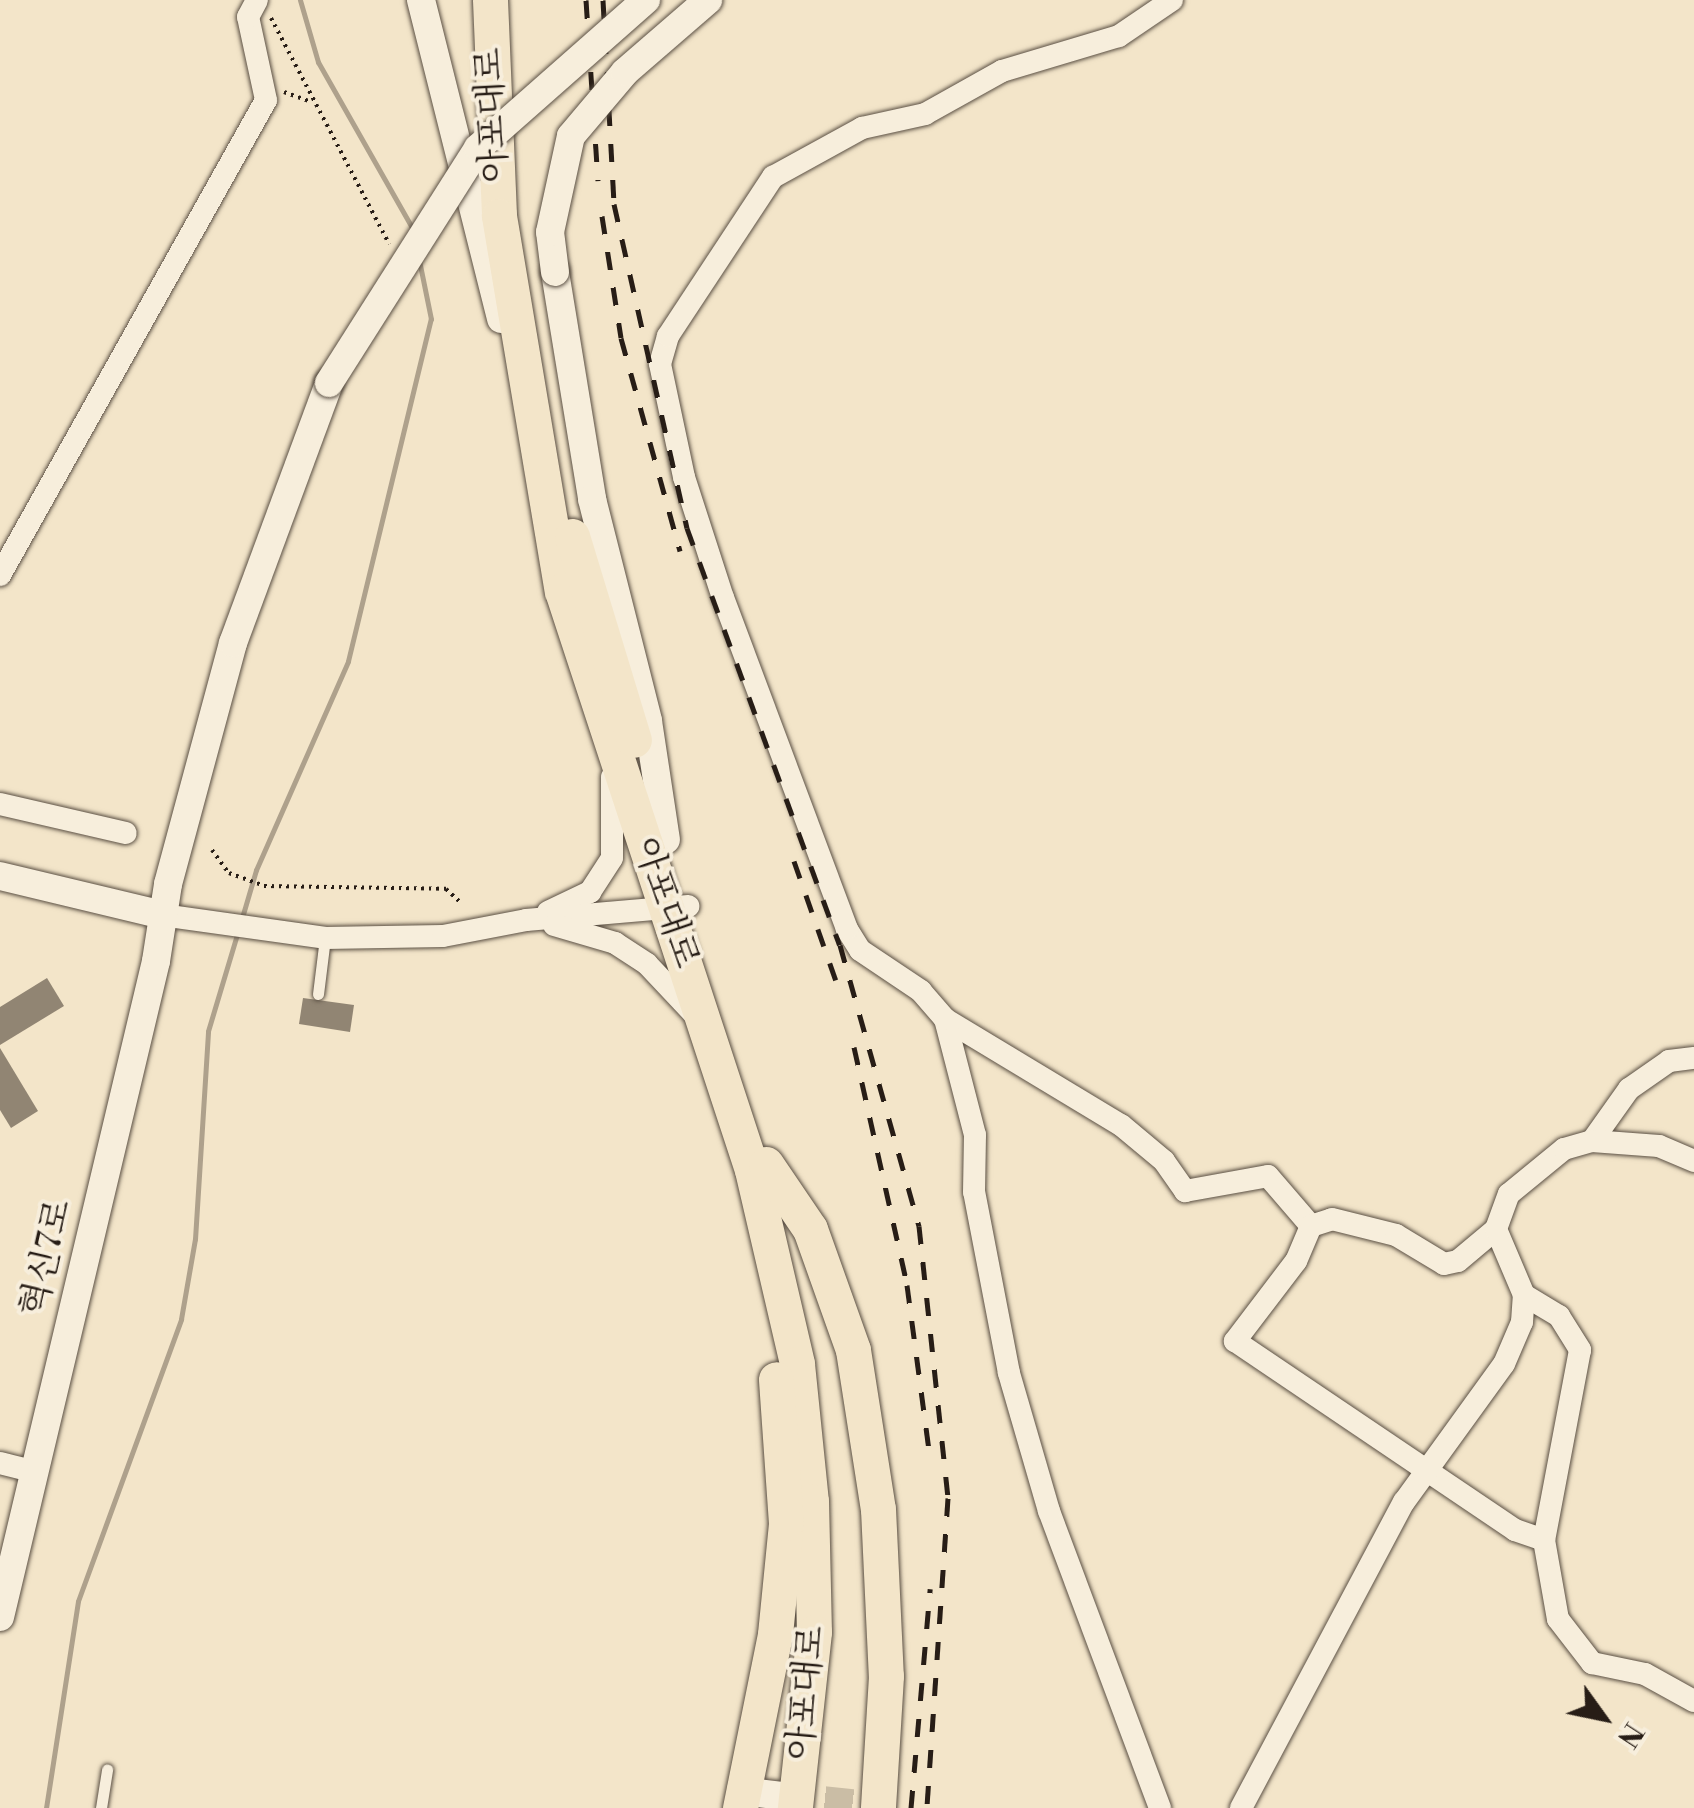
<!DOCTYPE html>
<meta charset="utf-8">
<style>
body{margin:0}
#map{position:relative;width:1694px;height:1808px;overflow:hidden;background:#f3e5c9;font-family:"Libre Bodoni","Noto Serif KR",serif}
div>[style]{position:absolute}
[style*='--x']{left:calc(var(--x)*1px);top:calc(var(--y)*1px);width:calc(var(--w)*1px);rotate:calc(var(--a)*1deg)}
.stream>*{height:5px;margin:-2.5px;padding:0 2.5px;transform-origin:2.5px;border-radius:2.5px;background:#aea18c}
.building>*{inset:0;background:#918573}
.tertiary-tunnel>*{height:28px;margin-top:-14px;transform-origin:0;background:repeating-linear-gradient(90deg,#cabda5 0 28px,transparent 0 42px)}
.path>*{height:4px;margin-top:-2px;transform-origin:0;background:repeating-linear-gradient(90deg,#271d16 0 2.5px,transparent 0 7.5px)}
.roads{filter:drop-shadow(0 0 2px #5a4f43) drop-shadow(0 0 2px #5a4f43)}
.service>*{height:11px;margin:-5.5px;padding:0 5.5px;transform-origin:5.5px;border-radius:5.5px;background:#f7eedc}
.minor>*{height:22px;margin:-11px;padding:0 11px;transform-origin:11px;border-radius:11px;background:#f7eedc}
.tertiary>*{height:28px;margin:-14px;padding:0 14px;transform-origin:14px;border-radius:14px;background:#f7eedc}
.primary>*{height:35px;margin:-17.5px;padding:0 17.5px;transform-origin:17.5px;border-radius:17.5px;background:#f3e5c9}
.rail>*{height:5px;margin-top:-2.5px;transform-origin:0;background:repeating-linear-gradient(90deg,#271d16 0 18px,transparent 0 36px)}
.bridges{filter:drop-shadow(0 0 2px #5a4f43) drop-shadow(0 0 2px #5a4f43)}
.tertiary-bridge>*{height:28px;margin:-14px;padding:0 14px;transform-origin:14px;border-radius:14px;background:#f7eedc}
span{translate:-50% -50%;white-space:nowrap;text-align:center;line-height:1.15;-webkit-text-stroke:8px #f7eedc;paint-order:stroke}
.street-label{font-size:35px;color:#271d16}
.north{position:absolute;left:1554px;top:1668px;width:100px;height:100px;-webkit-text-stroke:8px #f7eedc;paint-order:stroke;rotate:123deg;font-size:28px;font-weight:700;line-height:40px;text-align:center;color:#271d16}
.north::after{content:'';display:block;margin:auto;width:35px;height:45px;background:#271d16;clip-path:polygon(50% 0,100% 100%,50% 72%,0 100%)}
</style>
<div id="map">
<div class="stream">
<div style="--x:300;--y:0;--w:65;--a:73.8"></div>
<div style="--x:318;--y:62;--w:192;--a:60.4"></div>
<div style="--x:241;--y:921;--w:53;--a:-73.6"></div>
<div style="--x:256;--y:870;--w:228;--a:-66.2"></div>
<div style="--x:348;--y:661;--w:352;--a:-76.4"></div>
<div style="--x:431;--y:319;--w:60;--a:-101.5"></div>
<div style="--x:46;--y:1808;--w:209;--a:-81.2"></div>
<div style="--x:78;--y:1601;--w:300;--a:-69.9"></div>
<div style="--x:181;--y:1319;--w:81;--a:-80.1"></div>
<div style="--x:195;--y:1239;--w:208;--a:-86.4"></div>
<div style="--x:208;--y:1031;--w:104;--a:-73.3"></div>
</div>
<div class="building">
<div style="clip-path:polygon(47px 978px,64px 1006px,0 1045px,0 1007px)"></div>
<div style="clip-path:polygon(303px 998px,354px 1005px,350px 1032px,299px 1024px)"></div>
<div style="clip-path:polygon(0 1048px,38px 1111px,11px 1128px,0 1110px)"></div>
</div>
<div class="tertiary-tunnel">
<div style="--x:783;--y:1796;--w:77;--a:5.9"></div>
</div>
<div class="path">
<div style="--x:271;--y:18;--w:255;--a:62.4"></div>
<div style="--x:284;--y:92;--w:29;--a:20"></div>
<div style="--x:212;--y:850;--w:29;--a:54"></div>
<div style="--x:229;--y:873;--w:37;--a:20"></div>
<div style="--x:264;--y:886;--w:182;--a:0.9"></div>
<div style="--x:446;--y:889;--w:21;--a:43"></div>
</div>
<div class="roads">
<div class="service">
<div style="--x:318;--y:994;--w:56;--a:-82.9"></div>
<div style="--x:101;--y:1808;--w:39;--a:-81"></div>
</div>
<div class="minor">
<div style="--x:0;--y:575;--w:544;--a:-60.75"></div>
<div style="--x:266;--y:100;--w:85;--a:-102.2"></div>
<div style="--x:248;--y:17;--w:19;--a:-62"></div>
<div style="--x:0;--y:804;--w:129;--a:13"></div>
<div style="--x:548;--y:912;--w:47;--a:-25.5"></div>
<div style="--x:590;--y:892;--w:40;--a:-57.1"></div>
<div style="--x:612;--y:858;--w:81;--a:-90"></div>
<div style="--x:162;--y:915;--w:165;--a:8"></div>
<div style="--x:325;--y:938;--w:118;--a:-1"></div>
<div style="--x:443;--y:936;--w:85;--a:-10.9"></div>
<div style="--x:526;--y:920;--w:163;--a:-4.9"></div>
<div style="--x:554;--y:925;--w:64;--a:16.4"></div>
<div style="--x:615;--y:943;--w:38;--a:33"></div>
<div style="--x:647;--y:964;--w:71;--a:46.7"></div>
<div style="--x:945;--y:1019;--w:205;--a:31.1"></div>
<div style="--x:1121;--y:1125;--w:56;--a:39.9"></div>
<div style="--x:1164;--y:1161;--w:37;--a:55"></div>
<div style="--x:1185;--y:1191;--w:84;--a:-10.2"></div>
<div style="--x:1268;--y:1176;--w:66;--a:49.3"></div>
<div style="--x:1311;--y:1226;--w:38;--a:113"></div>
<div style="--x:1296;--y:1261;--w:101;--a:127.3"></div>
<div style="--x:1235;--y:1341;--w:338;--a:34"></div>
<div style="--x:1515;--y:1530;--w:31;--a:19"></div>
<div style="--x:1592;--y:1141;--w:64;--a:-54.6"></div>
<div style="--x:1629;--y:1089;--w:49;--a:-35"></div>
<div style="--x:1669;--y:1061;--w:25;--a:-7"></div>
<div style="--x:1311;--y:1226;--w:22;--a:-18"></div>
<div style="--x:1332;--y:1219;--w:66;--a:14"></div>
<div style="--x:1396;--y:1235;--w:56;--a:31.1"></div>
<div style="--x:1444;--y:1264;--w:14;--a:-12"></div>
<div style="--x:1458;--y:1261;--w:50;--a:-40.1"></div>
<div style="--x:1524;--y:1295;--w:41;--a:31"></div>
<div style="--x:1559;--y:1316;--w:40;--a:58"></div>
<div style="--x:1580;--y:1350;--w:193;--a:100.7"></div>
<div style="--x:1544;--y:1540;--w:80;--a:80"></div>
<div style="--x:1558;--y:1619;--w:56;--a:52.3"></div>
<div style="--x:1592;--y:1663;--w:54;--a:11.7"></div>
<div style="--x:1645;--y:1674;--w:56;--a:28.9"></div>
<div style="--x:0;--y:1463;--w:36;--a:14"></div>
<div style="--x:1160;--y:1808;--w:317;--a:-110.5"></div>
<div style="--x:1049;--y:1511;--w:144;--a:-106.2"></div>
<div style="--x:1009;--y:1373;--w:184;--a:-100.9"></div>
<div style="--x:974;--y:1192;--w:57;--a:-89"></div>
<div style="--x:975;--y:1135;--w:120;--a:-104.5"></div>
<div style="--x:945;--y:1019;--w:37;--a:-131"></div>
<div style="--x:921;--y:991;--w:73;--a:-146.1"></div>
<div style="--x:860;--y:950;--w:25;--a:-122"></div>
<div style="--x:847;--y:929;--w:353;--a:-110.5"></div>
<div style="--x:723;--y:598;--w:127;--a:-107.9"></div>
<div style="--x:684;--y:477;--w:116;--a:-102"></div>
<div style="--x:660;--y:364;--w:29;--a:-74"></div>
<div style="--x:668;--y:336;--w:191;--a:-56.6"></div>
<div style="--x:773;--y:177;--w:102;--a:-28.8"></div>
<div style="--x:862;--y:128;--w:65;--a:-12.5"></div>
<div style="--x:925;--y:114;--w:88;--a:-29.2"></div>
<div style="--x:1002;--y:71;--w:122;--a:-16.7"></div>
<div style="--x:1119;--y:36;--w:64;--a:-34.2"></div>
<div style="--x:1241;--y:1808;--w:347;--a:-62"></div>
<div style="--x:1404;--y:1502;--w:170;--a:-54.1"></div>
<div style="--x:1504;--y:1364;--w:46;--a:-66.8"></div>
<div style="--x:1522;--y:1322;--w:27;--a:-86"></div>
<div style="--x:1524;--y:1295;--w:72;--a:-113"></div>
<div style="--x:1496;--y:1229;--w:37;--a:-70"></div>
<div style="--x:1509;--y:1194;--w:71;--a:-39.3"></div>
<div style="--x:1564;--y:1149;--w:29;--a:-16"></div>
<div style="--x:1592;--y:1141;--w:67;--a:4.3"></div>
<div style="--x:1659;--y:1146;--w:38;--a:23"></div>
</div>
<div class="tertiary">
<div style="--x:421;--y:0;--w:329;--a:75.9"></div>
<div style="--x:555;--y:272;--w:230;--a:80.7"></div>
<div style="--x:592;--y:499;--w:229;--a:75.8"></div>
<div style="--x:648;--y:721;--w:120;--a:81.4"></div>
<div style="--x:0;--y:876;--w:167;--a:13.5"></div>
<div style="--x:0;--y:1617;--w:674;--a:-76.62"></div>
<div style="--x:156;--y:961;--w:78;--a:-81.1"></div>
<div style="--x:168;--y:884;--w:250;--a:-74.9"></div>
<div style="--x:233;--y:643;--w:277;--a:-69.7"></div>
<div style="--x:741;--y:1791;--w:42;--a:6.8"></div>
</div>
<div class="primary">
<div style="--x:490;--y:0;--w:216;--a:87.6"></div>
<div style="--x:499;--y:216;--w:380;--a:80.5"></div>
<div style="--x:562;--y:591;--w:609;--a:71.83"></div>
<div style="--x:752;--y:1170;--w:199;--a:76.9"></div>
<div style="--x:797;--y:1364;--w:138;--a:84.2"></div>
<div style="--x:811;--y:1501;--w:131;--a:88.7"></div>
<div style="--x:814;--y:1632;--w:177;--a:96.2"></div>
<div style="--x:572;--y:536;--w:213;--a:73.1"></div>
<div style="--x:766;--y:1164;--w:78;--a:55.9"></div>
<div style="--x:810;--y:1229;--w:128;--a:70.4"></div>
<div style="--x:853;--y:1350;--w:161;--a:81.1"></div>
<div style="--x:878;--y:1509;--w:167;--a:87.3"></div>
<div style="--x:886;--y:1676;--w:132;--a:93.5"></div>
<div style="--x:740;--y:1808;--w:177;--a:-78.6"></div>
<div style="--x:775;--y:1634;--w:112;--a:-84.3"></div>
<div style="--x:786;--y:1523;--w:144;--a:-94"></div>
</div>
</div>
<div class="rail">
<div style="--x:586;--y:0;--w:181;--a:86.2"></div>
<div style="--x:603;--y:0;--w:204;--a:86.9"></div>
<div style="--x:614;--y:204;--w:332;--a:77.3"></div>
<div style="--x:687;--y:528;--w:444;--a:69.9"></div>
<div style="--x:840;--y:945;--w:292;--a:74.3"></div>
<div style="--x:919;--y:1226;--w:274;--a:83.9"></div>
<div style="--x:948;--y:1498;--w:311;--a:93.9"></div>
<div style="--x:602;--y:216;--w:123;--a:81.1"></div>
<div style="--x:621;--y:338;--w:221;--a:74.5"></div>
<div style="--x:794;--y:861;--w:130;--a:70.7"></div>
<div style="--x:854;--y:1047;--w:244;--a:77.4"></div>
<div style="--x:907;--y:1285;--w:165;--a:82.4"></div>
<div style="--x:911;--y:1808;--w:220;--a:-85"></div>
</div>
<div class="bridges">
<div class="tertiary-bridge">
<div style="--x:555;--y:272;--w:40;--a:-97.1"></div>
<div style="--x:550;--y:232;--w:98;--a:-77.7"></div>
<div style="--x:571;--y:136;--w:84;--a:-49.8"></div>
<div style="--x:625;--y:72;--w:110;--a:-40.9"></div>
<div style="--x:329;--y:383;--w:278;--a:-57.6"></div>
<div style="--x:478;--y:148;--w:224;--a:-41.4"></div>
</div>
</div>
<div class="street-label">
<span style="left:493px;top:115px;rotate:-93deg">아포대로</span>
<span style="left:665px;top:903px;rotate:71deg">아포대로</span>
<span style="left:47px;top:1258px;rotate:-77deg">혁신7로</span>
<span style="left:807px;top:1693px;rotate:-85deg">아포대로</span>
</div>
<div class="north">N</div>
</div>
